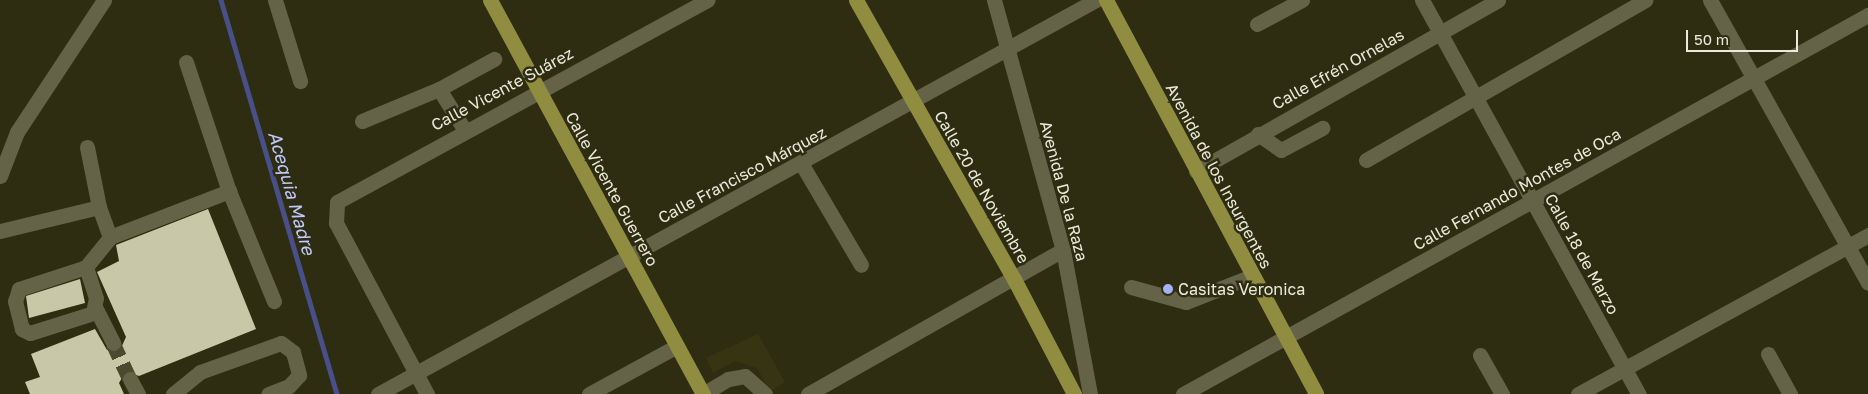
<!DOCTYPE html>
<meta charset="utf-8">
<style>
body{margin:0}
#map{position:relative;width:1868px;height:394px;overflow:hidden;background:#2e2d12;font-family:"Golos Text",sans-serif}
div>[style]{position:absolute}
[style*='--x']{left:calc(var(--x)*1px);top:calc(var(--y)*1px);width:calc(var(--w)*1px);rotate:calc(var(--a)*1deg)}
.built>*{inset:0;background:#363411}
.stream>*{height:4.5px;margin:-2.25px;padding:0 2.25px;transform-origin:2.25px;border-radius:2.25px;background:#494f88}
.building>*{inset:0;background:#c8c8a8}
.minor-tunnel>*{height:15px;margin-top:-7.5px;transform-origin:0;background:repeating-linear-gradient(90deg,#4a4a30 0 15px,transparent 0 23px)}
.minor>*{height:15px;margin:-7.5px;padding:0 7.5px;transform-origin:7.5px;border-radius:7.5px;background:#646347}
.major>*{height:15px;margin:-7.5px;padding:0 7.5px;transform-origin:7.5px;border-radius:7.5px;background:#908c40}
.dots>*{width:14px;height:14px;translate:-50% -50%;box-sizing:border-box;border:2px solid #2e2d12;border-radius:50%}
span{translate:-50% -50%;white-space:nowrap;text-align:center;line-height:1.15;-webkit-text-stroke:5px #2e2d12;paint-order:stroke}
.street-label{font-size:16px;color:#ebebdb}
.poi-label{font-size:16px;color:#ebebdb}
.left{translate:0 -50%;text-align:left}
.water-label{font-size:18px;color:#c0c9fd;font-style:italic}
.scale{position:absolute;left:1686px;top:30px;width:112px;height:22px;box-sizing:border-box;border:2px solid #ebebdb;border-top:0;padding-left:6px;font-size:15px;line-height:18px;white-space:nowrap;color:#ebebdb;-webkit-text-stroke:4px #2e2d12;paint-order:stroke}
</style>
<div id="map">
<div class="built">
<div style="clip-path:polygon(758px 334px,785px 382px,770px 392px,757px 368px,735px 361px,713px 373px,706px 358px)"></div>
</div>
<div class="stream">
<div style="--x:221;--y:0;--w:411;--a:73.6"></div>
</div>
<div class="building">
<div style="clip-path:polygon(208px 209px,256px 329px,139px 376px,126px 371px,119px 383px,124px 394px,30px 394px,25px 382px,40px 377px,31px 354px,95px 329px,107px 350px,121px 348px,126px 337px,97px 272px,119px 261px,116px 245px)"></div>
<div style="clip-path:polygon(80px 279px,85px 303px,29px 318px,26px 296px)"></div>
</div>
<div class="minor-tunnel">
<div style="--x:113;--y:343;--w:40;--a:65"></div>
</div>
<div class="minor">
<div style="--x:275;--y:0;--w:85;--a:72.8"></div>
<div style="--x:994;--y:0;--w:259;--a:74.6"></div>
<div style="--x:1063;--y:250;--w:147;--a:79.4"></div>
<div style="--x:1422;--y:0;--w:450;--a:61.2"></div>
<div style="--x:1710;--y:0;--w:324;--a:60.8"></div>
<div style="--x:1257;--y:24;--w:51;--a:-28.1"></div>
<div style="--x:186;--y:62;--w:136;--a:71.6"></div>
<div style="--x:229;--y:191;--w:119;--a:67.8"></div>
<div style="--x:439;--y:89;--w:63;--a:-28.6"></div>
<div style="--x:362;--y:121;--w:83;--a:-22.6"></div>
<div style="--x:439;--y:89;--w:47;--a:58"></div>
<div style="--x:1258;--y:134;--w:28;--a:35"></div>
<div style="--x:1281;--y:150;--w:47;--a:-28.2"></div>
<div style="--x:87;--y:147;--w:61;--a:78.7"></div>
<div style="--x:99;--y:207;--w:32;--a:70"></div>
<div style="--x:1366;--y:160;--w:322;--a:-29.8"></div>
<div style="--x:801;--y:163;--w:118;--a:59.5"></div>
<div style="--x:1196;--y:171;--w:347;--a:-29.5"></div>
<div style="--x:0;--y:176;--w:47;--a:-68.9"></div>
<div style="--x:17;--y:132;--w:158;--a:-56.6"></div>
<div style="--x:0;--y:231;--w:102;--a:-13.6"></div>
<div style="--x:86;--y:267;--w:71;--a:161.8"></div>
<div style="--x:19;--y:289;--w:13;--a:108"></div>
<div style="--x:15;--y:301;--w:29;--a:76"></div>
<div style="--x:22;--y:329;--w:9;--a:27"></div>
<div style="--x:30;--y:333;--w:66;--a:-17.6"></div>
<div style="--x:93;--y:313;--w:15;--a:-79"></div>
<div style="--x:96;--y:298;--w:33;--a:-108"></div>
<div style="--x:86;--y:267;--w:38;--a:-51"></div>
<div style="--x:110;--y:237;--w:128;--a:-21.1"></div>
<div style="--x:1131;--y:287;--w:57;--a:15.3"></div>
<div style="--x:1186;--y:302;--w:71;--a:-21.5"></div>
<div style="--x:96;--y:309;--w:38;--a:63"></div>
<div style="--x:1768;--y:354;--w:46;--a:61.2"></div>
<div style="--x:1480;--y:355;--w:45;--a:60.6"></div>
<div style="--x:130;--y:379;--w:17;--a:62"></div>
<div style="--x:173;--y:394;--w:35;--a:-39"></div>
<div style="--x:200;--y:372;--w:86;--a:-19.7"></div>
<div style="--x:281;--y:343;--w:15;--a:37"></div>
<div style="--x:293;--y:352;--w:24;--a:75"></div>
<div style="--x:299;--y:375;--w:15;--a:132"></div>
<div style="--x:289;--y:386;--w:22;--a:159"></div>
<div style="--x:378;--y:394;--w:819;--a:-28.76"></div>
<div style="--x:427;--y:394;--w:194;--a:-118"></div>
<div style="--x:336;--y:223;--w:21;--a:-87"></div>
<div style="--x:337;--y:202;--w:422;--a:-28.6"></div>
<div style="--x:589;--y:394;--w:100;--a:-28.6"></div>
<div style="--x:703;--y:394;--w:29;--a:-31"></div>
<div style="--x:728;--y:379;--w:17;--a:-10"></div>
<div style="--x:745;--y:376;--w:27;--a:42"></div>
<div style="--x:808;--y:394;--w:293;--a:-29.5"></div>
<div style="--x:1183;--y:394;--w:783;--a:-28.96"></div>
<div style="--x:1578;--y:394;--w:331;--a:-28.7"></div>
</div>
<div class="major">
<div style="--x:490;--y:0;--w:448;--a:61.6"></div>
<div style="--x:856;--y:0;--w:321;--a:60.5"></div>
<div style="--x:1014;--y:279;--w:130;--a:62.4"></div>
<div style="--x:1106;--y:0;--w:446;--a:61.9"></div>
</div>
<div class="dots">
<div style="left:1168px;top:289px;background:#a6b1fc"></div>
</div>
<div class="street-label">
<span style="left:1338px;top:69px;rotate:-29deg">Calle Efrén Ornelas</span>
<span style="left:502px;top:89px;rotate:-28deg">Calle Vicente Suárez</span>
<span style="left:742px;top:175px;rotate:-28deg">Calle Francisco Márquez</span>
<span style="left:1219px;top:176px;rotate:62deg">Avenida de los Insurgentes</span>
<span style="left:982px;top:187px;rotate:60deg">Calle 20 de Noviembre</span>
<span style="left:612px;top:189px;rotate:61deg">Calle Vicente Guerrero</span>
<span style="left:1517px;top:189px;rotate:-29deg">Calle Fernando Montes de Oca</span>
<span style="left:1064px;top:191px;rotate:75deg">Avenida De la Raza</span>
<span style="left:1582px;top:254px;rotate:61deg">Calle 18 de Marzo</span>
</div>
<div class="poi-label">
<span class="left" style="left:1178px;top:289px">Casitas Veronica</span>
</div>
<div class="water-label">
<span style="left:292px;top:193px;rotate:74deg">Acequia Madre</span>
</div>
<div class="scale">50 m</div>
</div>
